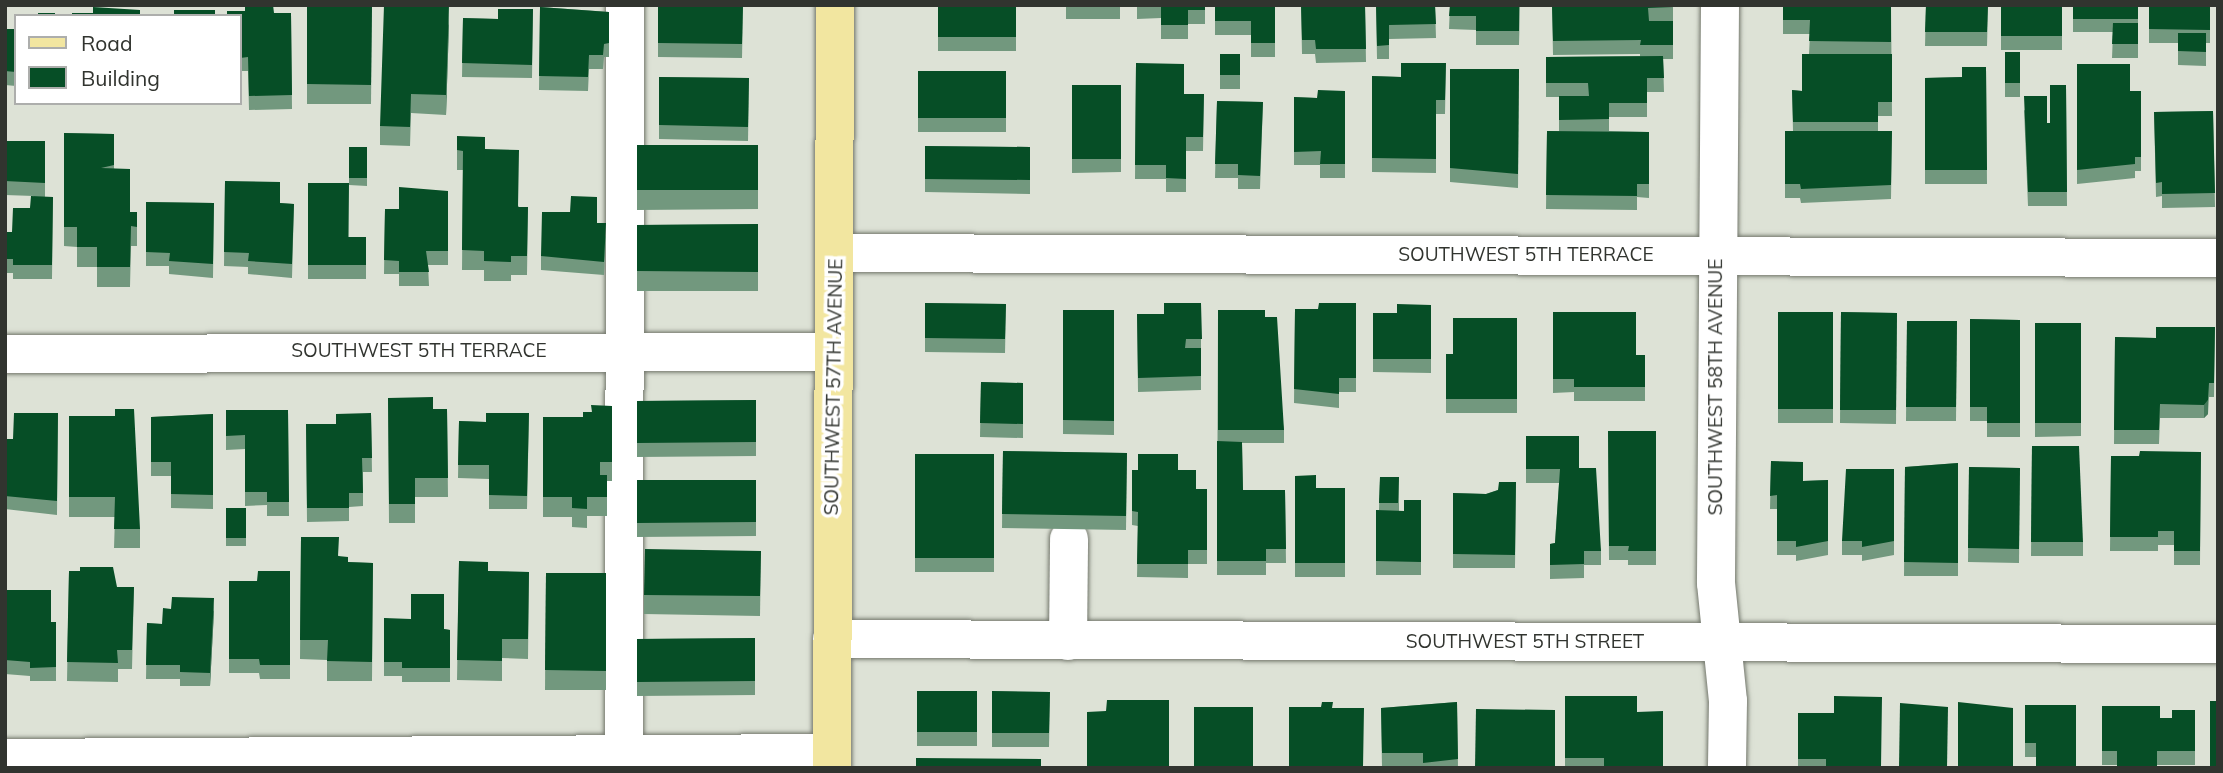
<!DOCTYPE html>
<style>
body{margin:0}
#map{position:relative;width:2223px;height:773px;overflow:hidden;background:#dde2d6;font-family:Mulish,sans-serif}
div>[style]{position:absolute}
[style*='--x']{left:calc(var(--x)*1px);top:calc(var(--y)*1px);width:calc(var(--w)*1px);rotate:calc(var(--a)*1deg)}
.roads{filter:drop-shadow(0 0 2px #74786d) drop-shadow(0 0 2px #74786d)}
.minor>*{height:38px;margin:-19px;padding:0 19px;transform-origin:19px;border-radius:19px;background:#fff}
.major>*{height:38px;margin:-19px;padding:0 19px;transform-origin:19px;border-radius:19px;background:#f2e6a0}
.wall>*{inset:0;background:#72987e}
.shaded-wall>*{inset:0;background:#467a5b}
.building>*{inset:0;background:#064e26}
span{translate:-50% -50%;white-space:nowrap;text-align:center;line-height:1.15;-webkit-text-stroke:7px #fff;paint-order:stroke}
.street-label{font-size:19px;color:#31342f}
.frame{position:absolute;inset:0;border:7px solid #31342f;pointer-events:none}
.legend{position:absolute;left:14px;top:14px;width:228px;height:91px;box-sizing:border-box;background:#fff;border:2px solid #adaeac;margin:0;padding:9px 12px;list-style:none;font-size:21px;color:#31342f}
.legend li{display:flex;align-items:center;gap:14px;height:35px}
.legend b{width:35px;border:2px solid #adaeac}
</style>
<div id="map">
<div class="roads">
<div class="minor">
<div style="--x:1720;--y:5;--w:578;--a:90.4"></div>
<div style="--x:1716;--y:583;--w:119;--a:84.2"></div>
<div style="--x:1728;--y:701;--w:67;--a:90.9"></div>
<div style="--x:835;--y:253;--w:1383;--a:0.21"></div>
<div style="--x:5;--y:354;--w:828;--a:-0.14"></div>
<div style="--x:832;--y:639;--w:1386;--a:0.21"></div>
<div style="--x:1068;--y:641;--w:102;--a:-89.4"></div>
<div style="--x:5;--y:758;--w:827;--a:-0.35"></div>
<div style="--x:624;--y:768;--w:763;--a:-89.92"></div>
</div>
<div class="major">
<div style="--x:832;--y:768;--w:763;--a:-89.77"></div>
</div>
</div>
<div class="wall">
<div style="clip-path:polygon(245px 5px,274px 13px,291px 13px,292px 109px,249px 110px,248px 71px,240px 71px,240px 16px,245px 11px)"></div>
<div style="clip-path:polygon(307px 5px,372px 5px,371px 104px,307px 104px)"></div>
<div style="clip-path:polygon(658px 5px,743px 5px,742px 58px,658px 57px)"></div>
<div style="clip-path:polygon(938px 5px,1016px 5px,1016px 51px,938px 51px)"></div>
<div style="clip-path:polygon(1066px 5px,1120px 5px,1120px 19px,1066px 19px)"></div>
<div style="clip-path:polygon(1137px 5px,1205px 5px,1205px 24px,1188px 24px,1188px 39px,1161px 39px,1161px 18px,1137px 19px)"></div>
<div style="clip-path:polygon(1215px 5px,1275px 5px,1275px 57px,1251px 57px,1251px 35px,1215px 35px)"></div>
<div style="clip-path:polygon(1301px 5px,1365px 5px,1366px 62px,1316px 63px,1315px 54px,1302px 54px)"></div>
<div style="clip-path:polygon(1376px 5px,1435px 5px,1436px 38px,1389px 39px,1389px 59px,1377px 59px)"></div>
<div style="clip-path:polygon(1450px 5px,1520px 5px,1519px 45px,1476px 45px,1476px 30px,1449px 29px)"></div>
<div style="clip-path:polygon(1673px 5px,1673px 59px,1663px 59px,1664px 92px,1647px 92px,1647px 117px,1609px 117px,1609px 131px,1649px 132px,1649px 198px,1637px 197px,1637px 210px,1546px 209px,1547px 131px,1559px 131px,1559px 97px,1546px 97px,1546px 57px,1640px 56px,1640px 54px,1553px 55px,1552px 6px)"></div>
<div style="clip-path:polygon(1783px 5px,1891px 5px,1892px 116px,1878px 116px,1878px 131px,1892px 131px,1891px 199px,1801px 203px,1800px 198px,1785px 198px,1785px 131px,1793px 131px,1792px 90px,1802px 91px,1809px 54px,1810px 34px,1783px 34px)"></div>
<div style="clip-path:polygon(1926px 5px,1988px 5px,1987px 46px,1925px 46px)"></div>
<div style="clip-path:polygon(2001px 5px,2062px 5px,2062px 50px,2001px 50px)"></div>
<div style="clip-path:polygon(2073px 5px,2138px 5px,2138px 58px,2112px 58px,2113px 32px,2073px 32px)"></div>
<div style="clip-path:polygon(2149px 5px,2210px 5px,2210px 43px,2206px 43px,2206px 66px,2178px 65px,2178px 43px,2149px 43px)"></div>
<div style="clip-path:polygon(540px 7px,609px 12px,609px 57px,604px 57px,603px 69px,589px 69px,588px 91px,539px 90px)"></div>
<div style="clip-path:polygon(533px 9px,532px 78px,462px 77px,463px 18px,498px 19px)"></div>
<div style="clip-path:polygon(16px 18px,16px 86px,5px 85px,5px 29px,14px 29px)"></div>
<div style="clip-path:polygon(449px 24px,446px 115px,411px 113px,410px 146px,380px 145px,380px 126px)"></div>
<div style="clip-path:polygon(2005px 52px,2020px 52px,2020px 97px,2005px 97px)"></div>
<div style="clip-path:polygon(1220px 54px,1240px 54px,1240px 89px,1220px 89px)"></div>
<div style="clip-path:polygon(1136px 63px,1184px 94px,1204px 94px,1203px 151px,1186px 151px,1186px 192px,1166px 192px,1166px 179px,1135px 179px)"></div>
<div style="clip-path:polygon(1446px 63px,1445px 114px,1436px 114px,1436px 173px,1372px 172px,1372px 76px,1401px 77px)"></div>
<div style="clip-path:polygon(1986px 67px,1987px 184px,1925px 184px,1925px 78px,1962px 77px)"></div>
<div style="clip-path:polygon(1450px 69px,1519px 69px,1518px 188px,1450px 182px)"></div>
<div style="clip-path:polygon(918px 71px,1006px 71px,1006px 132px,918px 132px)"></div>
<div style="clip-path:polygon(659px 77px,749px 78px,748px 141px,659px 139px)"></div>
<div style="clip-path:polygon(1072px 85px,1121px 85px,1121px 172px,1072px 173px)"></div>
<div style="clip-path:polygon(2066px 85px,2067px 206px,2028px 206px,2024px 110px,2047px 123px,2050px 123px)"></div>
<div style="clip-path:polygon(1345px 91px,1345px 178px,1320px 178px,1320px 165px,1294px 165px,1294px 97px,1317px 98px)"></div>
<div style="clip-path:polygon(2130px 91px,2141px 91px,2141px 171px,2135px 171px,2135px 178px,2077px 184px,2077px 170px)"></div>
<div style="clip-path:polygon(1217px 101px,1263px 102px,1260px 189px,1238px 189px,1238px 178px,1215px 178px)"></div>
<div style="clip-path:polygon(2213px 111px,2215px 207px,2162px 208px,2162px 196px,2156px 197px,2154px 112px)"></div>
<div style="clip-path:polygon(64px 133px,114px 134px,114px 168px,130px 212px,137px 212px,137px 246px,131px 246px,130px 287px,97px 287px,97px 267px,77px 267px,77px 247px,64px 246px)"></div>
<div style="clip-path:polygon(457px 136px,485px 149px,519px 207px,528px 207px,527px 275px,511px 275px,511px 281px,484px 281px,484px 270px,462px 270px,463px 170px,457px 170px)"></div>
<div style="clip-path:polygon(5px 141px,45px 141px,45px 197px,53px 197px,52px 279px,13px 279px,13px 273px,5px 273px,5px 232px,12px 232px,30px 208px,34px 196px,5px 195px)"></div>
<div style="clip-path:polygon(637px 145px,758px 145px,758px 209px,637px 210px)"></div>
<div style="clip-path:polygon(925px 146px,1030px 147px,1030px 194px,925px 192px)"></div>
<div style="clip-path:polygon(349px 147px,367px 147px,367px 186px,349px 185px,349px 237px,366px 237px,366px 279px,308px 279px,308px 183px,349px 183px)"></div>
<div style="clip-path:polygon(225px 181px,280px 203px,294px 204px,292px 278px,248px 274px,248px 267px,224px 266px)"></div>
<div style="clip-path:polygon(448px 191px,448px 265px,428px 265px,429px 286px,399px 286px,399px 274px,384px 274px,385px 209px,399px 209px)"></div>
<div style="clip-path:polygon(146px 202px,214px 203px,213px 278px,169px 274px,169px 266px,146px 266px)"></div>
<div style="clip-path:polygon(570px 212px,597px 223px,606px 237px,604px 275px,541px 270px,541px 256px)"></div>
<div style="clip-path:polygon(758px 224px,758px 291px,637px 291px,637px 225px)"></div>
<div style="clip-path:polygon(925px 303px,1006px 304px,1005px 353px,925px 352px)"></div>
<div style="clip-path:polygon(1201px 303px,1201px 390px,1138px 392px,1137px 314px,1164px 314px)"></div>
<div style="clip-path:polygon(1356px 303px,1356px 392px,1339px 392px,1339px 408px,1294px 403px,1295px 309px,1318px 309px)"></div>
<div style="clip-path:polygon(1431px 305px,1431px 373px,1373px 372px,1373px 313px,1397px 313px)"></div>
<div style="clip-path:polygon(1063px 310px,1114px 310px,1114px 435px,1063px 434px)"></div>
<div style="clip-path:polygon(1218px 310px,1265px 317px,1284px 430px,1284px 443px,1242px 443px,1243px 490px,1285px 490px,1286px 563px,1266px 563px,1266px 575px,1217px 575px)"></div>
<div style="clip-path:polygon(1553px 312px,1636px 355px,1645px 355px,1645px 401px,1574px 401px,1574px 392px,1553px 393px)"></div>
<div style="clip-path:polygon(1778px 312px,1833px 312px,1833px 423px,1778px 423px)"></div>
<div style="clip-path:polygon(1841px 312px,1897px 313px,1896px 424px,1840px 423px)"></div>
<div style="clip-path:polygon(1517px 318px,1517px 413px,1446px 413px,1446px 354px,1453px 354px)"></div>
<div style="clip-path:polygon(1970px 319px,2020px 320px,2020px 437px,1987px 437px,1987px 421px,1970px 421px)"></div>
<div style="clip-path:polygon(1907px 321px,1957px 321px,1956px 421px,1906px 421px)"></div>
<div style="clip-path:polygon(2035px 323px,2081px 323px,2081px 436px,2035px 437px)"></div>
<div style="clip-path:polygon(2215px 327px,2214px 397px,2209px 397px,2208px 414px,2204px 418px,2160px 418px,2159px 444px,2114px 444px,2115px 337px,2156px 338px)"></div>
<div style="clip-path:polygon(981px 382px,1023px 383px,1023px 438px,980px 437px)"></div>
<div style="clip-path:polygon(388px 398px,433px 409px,447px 409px,448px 497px,415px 497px,415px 523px,389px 523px)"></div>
<div style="clip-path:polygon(756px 400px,756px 456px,637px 457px,637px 401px)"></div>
<div style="clip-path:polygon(612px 406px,612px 481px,607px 481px,607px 516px,587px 516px,587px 528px,572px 527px,572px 517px,543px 517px,543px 417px,583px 417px,591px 412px)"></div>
<div style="clip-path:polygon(226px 410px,288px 410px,289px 516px,267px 516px,267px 505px,245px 506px,245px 449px,226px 450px)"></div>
<div style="clip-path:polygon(58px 413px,57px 515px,5px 509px,5px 439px,13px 439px)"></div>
<div style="clip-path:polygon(371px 413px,372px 472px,363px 472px,363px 506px,349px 507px,349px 521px,307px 522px,306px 424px,336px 424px)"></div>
<div style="clip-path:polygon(529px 413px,527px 509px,489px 509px,489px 479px,458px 478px,459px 421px,486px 422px)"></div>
<div style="clip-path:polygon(213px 414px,213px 509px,171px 508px,171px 476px,151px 476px,151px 417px)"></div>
<div style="clip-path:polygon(69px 416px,140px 529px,140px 548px,114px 548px,115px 517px,69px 517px)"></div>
<div style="clip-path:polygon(1608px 431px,1656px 431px,1656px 565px,1628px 565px,1628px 560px,1609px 560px)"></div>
<div style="clip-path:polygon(1526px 436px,1579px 468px,1601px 551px,1601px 565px,1584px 565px,1584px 578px,1550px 579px,1550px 544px,1555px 543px,1559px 483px,1526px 483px)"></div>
<div style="clip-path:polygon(2032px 446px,2083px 542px,2083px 556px,2031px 556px)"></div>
<div style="clip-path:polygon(1003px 451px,1127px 453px,1126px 530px,1002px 528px)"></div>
<div style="clip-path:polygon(2201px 452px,2200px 565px,2174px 565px,2174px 545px,2158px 545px,2158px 551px,2110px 551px,2111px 456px,2139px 456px)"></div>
<div style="clip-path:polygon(915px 454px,994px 454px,994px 572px,915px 572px)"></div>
<div style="clip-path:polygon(1771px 461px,1803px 481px,1828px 480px,1828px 555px,1796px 561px,1796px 555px,1777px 555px,1777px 509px,1770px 509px)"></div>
<div style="clip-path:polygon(1958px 463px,1958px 576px,1904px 576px,1905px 467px)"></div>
<div style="clip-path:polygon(1969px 467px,2020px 468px,2019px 563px,1968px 562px)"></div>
<div style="clip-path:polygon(1894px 469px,1894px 555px,1862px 561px,1862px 555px,1842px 555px,1842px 541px)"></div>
<div style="clip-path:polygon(1178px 470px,1196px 489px,1207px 489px,1207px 564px,1188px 564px,1188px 578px,1137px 577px,1138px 526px,1132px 525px,1132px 511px)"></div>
<div style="clip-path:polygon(1295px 476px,1316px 488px,1345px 488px,1345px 577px,1295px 577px)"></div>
<div style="clip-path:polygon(1380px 477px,1399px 477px,1399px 511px,1404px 511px,1421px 500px,1421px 575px,1376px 575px,1376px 510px,1379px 510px)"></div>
<div style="clip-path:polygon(637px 480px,756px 480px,756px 536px,637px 537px)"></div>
<div style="clip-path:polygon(1516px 482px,1515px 568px,1453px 568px,1453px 493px,1486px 494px,1498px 490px)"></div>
<div style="clip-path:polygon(226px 508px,246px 508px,246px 546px,226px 546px)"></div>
<div style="clip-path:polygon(301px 537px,339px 556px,348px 562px,373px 563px,372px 681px,327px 681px,327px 660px,300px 659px)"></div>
<div style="clip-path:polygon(761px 551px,760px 616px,644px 614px,644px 595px)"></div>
<div style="clip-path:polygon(459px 561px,488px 571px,529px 572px,528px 659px,502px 658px,502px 681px,457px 680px)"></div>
<div style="clip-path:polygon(69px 571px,80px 571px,117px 587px,134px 587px,132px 669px,118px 669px,118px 682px,67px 681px)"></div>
<div style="clip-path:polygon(290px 571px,290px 679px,260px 679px,259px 673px,229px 673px,229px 581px,257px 581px)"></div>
<div style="clip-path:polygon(546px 573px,606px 573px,606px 690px,545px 690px)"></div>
<div style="clip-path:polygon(5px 590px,51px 622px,56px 622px,56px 681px,30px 681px,30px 676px,5px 674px)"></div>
<div style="clip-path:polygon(214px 611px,210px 686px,180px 686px,180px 679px,146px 679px,147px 623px,162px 624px)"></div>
<div style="clip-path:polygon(384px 618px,450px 630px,450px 682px,402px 682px,402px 676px,384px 676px)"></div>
<div style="clip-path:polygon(755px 638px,755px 695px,637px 696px,637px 639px)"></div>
<div style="clip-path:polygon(917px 691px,977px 691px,977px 746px,917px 746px)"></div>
<div style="clip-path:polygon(992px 691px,1050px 692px,1049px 747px,992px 747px)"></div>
<div style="clip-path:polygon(1565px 696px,1637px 712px,1663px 768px,1565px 768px)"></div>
<div style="clip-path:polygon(1457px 702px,1458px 768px,1382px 767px,1381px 708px)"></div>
<div style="clip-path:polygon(2025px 705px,2076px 705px,2036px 757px,2025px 757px)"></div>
<div style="clip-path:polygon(2102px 706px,2160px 718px,2172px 718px,2195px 710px,2195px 765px,2102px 765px)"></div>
<div style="clip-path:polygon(1798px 713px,1881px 768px,1798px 768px)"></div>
</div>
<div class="shaded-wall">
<div style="clip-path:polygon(449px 5px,449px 24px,446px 115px,446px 95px)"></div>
<div style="clip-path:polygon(2208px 400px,2208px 414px,2204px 418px,2204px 405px)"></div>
<div style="clip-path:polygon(214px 598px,214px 611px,210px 686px,210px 673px)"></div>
</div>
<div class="building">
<div style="clip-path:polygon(245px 5px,273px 5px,274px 13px,291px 13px,292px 95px,249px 96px,248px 57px,240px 58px,240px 16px,227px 16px,227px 11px,245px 11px)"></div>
<div style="clip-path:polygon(307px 5px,372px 5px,371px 85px,307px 84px)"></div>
<div style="clip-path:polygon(384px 5px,449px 5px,446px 95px,411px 94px,410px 127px,380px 126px)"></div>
<div style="clip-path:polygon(658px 5px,743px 5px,742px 44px,658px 43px)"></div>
<div style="clip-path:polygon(938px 5px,1016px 5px,1016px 37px,938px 37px)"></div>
<div style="clip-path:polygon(1161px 5px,1205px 5px,1205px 10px,1188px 10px,1188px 25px,1161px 25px)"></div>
<div style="clip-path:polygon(1215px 5px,1275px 5px,1275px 43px,1251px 43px,1251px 21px,1215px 21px)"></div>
<div style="clip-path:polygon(1301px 5px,1365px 5px,1366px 49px,1316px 49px,1315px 40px,1302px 40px)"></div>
<div style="clip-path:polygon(1376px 5px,1435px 5px,1436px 24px,1389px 25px,1389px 45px,1377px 46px)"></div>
<div style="clip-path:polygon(1450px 5px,1519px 5px,1519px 31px,1476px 31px,1476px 16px,1449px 16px)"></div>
<div style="clip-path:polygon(1560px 5px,1673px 5px,1673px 7px,1648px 8px,1649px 21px,1673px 21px,1673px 45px,1640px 45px,1641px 40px,1553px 41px,1552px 6px)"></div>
<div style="clip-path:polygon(1783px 5px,1891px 5px,1891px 42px,1809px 41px,1810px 20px,1783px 20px)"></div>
<div style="clip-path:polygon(1926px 5px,1988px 5px,1987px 32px,1925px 32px)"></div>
<div style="clip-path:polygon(2001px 5px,2062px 5px,2062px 36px,2001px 36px)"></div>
<div style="clip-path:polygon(2073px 5px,2138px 5px,2138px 19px,2073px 19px)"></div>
<div style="clip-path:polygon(2149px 5px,2210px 5px,2210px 30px,2149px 29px)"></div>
<div style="clip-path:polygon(93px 7px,140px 10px,140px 16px,72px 16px,72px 13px,93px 13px)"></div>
<div style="clip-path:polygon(540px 7px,609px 12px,609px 43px,604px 44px,603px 55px,589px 55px,588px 77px,539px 76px)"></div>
<div style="clip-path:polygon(498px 9px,533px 9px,532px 65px,462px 63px,463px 18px,498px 19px)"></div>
<div style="clip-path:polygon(174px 10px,215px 10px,215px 16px,174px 16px)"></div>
<div style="clip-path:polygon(38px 13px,55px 13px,55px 16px,38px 16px)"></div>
<div style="clip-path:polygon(14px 18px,16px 18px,16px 72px,5px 71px,5px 29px,14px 29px)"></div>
<div style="clip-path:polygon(2113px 23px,2138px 23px,2138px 44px,2112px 44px)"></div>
<div style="clip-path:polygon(2178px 33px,2206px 33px,2206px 52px,2178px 51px)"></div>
<div style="clip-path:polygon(2005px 52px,2020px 52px,2020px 83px,2005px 83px)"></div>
<div style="clip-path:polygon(1220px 54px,1240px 54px,1240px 75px,1220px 75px)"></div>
<div style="clip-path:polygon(1802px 54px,1892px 54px,1892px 102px,1878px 102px,1878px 122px,1793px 122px,1792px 90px,1802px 91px)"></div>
<div style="clip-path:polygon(1663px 56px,1664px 78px,1647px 78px,1647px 103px,1609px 103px,1609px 119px,1559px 120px,1559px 96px,1589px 96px,1588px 83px,1546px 83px,1546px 57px)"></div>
<div style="clip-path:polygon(1136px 63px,1184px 64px,1184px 94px,1204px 94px,1203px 137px,1186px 137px,1186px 179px,1166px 178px,1166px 165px,1135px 165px)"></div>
<div style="clip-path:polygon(1401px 63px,1446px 63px,1445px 100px,1436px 100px,1436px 159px,1372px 158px,1372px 76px,1401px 77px)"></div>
<div style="clip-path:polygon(2077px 64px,2130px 64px,2130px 91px,2141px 91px,2141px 157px,2135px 157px,2135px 164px,2077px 170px)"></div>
<div style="clip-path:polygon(1962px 67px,1986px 67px,1987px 170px,1925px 170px,1925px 78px,1962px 77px)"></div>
<div style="clip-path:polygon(1450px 69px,1519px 69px,1518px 174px,1450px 168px)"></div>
<div style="clip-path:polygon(918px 71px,1006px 71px,1006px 118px,918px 118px)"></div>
<div style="clip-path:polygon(659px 77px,749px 78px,748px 127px,659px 125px)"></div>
<div style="clip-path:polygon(1072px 85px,1121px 85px,1121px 159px,1072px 159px)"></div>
<div style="clip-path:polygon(2050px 85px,2066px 85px,2067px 192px,2028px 192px,2024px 96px,2047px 96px,2047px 123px,2050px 123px)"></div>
<div style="clip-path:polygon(1318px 90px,1345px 91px,1345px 164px,1320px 164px,1321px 151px,1294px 152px,1294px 97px,1317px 98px)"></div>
<div style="clip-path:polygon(1217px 101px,1263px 102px,1260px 176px,1238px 175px,1238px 164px,1215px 164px)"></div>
<div style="clip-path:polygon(2213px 111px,2215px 193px,2162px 194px,2162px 182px,2156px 183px,2154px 112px)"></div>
<div style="clip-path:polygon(1547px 131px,1649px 132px,1649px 184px,1637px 184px,1637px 196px,1546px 195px)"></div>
<div style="clip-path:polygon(1785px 131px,1892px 131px,1891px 185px,1801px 189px,1800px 184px,1785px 184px)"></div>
<div style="clip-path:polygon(64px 133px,114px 134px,114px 165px,101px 168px,130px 169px,130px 212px,137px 212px,137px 227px,131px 226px,130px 267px,97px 267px,97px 247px,77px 247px,77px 227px,64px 227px)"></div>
<div style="clip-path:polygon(457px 136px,485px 137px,485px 149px,519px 150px,518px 207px,528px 207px,527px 256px,511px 256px,511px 262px,484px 261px,484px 251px,462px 250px,463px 151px,457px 150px)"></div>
<div style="clip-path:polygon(5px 141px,45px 141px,45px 183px,5px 181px)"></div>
<div style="clip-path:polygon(637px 145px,758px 145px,758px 190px,637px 190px)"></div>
<div style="clip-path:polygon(925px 146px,1030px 147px,1030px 180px,925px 179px)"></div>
<div style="clip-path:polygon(349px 147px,367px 147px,367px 178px,349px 178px)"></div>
<div style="clip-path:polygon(225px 181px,280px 182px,280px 203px,294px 204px,292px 264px,248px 261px,249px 253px,224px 252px)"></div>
<div style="clip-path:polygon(308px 183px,349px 183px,348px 237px,366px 237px,366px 265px,308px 265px)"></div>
<div style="clip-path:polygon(399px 187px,448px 191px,448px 251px,426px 251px,429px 272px,399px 272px,399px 261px,384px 260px,385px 209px,399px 209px)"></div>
<div style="clip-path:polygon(31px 196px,53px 197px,52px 265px,13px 265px,13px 259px,5px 259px,5px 232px,12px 232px,13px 208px,30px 208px)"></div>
<div style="clip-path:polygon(571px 196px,597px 197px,597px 223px,606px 223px,604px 262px,541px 256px,542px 212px,570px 212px)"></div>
<div style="clip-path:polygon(146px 202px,214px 203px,213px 264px,169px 261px,170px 253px,146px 252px)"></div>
<div style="clip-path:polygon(758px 224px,758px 272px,637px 271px,637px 225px)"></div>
<div style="clip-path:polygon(925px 303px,1006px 304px,1005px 339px,925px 338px)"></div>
<div style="clip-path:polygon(1164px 303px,1201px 303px,1202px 339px,1186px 339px,1185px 348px,1201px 348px,1201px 376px,1138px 378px,1137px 314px,1164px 314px)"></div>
<div style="clip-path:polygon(1319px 303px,1356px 303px,1356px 378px,1339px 378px,1339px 394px,1294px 389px,1295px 309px,1318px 309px)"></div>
<div style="clip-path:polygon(1397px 304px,1431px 305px,1431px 359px,1373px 359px,1373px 313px,1397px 313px)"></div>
<div style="clip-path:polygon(1063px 310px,1114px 310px,1114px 421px,1063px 420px)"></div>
<div style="clip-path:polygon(1218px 310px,1265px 310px,1265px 317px,1277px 317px,1284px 430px,1218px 430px)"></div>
<div style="clip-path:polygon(1553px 312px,1636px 312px,1636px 355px,1645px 355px,1645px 387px,1574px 387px,1574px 379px,1553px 379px)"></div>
<div style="clip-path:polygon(1778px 312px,1833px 312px,1833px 409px,1778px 409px)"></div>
<div style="clip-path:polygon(1841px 312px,1897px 313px,1896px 410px,1840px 410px)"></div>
<div style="clip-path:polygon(1453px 318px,1517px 318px,1517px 399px,1446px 399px,1446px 354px,1453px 354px)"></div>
<div style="clip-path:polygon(1970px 319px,2020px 320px,2020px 423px,1987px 423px,1987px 407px,1970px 407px)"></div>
<div style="clip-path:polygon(1907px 321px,1957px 321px,1956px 407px,1906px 407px)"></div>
<div style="clip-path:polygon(2035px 323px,2081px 323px,2081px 423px,2035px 423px)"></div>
<div style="clip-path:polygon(2156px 327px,2215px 327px,2214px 383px,2209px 383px,2208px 400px,2204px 405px,2160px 404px,2159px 430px,2114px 430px,2115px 337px,2156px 338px)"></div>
<div style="clip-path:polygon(981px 382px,1023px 383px,1023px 424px,980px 423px)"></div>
<div style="clip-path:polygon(433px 397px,433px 409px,447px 409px,448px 478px,415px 478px,415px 504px,389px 504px,388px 398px)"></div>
<div style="clip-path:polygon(756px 400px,756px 442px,637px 443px,637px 401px)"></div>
<div style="clip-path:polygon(591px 405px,612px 406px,612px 462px,600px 462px,600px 475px,607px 475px,607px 497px,587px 497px,587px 509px,572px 508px,572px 497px,543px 497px,543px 417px,583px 417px,583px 412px,592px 412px)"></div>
<div style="clip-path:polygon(115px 409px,134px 409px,140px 529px,114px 529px,115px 497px,69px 497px,69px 416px,115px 416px)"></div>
<div style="clip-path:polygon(226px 410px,288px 410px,289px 502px,267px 502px,267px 492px,245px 492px,245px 435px,226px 436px)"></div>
<div style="clip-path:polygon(14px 413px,58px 413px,57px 501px,5px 496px,5px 439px,13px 439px)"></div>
<div style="clip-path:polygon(371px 413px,372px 458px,362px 458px,363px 493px,349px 493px,349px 508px,307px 508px,306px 424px,336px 424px,336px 414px)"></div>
<div style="clip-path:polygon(486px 413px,529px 413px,527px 496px,489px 495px,489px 465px,458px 465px,459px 421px,486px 422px)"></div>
<div style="clip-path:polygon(213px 414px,213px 495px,171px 494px,171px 462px,151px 462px,151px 417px)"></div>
<div style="clip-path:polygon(1608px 431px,1656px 431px,1656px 551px,1628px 551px,1629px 546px,1609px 546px)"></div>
<div style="clip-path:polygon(1526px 436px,1579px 436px,1579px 468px,1596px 468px,1601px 551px,1584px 551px,1584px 564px,1550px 565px,1550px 544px,1555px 543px,1560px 469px,1526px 469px)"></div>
<div style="clip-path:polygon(1217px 441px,1242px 442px,1243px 490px,1285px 490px,1286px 549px,1266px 549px,1266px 561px,1217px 561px)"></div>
<div style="clip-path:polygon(2032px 446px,2079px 446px,2083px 542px,2031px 542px)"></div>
<div style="clip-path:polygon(1003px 451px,1127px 453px,1126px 516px,1002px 514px)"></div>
<div style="clip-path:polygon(2140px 451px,2201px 452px,2200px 551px,2174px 551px,2174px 531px,2158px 531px,2158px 537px,2110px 537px,2111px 456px,2139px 456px)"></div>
<div style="clip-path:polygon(915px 454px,994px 454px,994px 558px,915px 558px)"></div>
<div style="clip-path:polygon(1138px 454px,1178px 454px,1178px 470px,1196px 470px,1196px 489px,1207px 489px,1207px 550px,1188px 550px,1188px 564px,1137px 564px,1138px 512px,1132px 511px,1132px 470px,1138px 470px)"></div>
<div style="clip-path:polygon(1771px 461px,1803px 462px,1803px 481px,1828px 480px,1828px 541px,1796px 547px,1796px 541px,1777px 541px,1777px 495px,1770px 496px)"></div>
<div style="clip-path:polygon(1958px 463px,1958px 563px,1904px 562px,1905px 467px)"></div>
<div style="clip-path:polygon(1969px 467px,2020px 468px,2019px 549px,1968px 548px)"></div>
<div style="clip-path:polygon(1846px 469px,1894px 469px,1894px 541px,1862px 547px,1862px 541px,1842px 541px)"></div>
<div style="clip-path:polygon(1316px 475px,1316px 488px,1345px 488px,1345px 563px,1295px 563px,1295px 476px)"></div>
<div style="clip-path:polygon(1380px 477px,1399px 477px,1398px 503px,1379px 503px)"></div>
<div style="clip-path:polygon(637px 480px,756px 480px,756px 522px,637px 523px)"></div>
<div style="clip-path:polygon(1499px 482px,1516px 482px,1515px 555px,1453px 554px,1453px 493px,1486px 494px,1498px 490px)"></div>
<div style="clip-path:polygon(1404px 500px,1421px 500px,1421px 562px,1376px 561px,1376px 510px,1404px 511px)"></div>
<div style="clip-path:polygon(226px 508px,246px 508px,246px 538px,226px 538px)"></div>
<div style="clip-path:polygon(301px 537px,339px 537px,338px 556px,348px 557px,348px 562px,373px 563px,372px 662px,327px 661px,328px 640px,300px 640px)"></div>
<div style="clip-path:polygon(645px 549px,761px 551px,760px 596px,644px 595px)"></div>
<div style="clip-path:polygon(459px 561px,488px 562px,488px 571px,529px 572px,528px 639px,502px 639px,502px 661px,457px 660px)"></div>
<div style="clip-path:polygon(80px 567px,113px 567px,117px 587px,134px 587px,132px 650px,117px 650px,118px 663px,67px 662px,69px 571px,80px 571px)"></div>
<div style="clip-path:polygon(258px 571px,290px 571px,290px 665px,260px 665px,259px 659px,229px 659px,229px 581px,257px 581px)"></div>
<div style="clip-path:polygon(546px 573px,606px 573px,606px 671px,545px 670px)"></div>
<div style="clip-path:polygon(5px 590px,51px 590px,51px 622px,56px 622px,56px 667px,30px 668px,30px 662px,5px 660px)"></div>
<div style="clip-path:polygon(411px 594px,444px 594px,444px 629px,450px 630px,450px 668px,402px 668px,402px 662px,384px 662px,384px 618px,411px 619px)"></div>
<div style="clip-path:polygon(172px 597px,214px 598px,210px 673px,180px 672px,180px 665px,146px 665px,147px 623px,162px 624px,163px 608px,171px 609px)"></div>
<div style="clip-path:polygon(755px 638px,755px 681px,637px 682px,637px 639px)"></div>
<div style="clip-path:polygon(917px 691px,977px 691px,977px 732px,917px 732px)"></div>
<div style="clip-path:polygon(992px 691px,1050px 692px,1049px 733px,992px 733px)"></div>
<div style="clip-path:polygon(1565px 696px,1637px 696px,1637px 712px,1663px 711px,1663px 768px,1604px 768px,1604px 758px,1565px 758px)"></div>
<div style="clip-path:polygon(1834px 696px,1882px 697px,1881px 768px,1826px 768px,1826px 759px,1798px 759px,1798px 713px,1834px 713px)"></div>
<div style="clip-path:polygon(1107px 700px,1169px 700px,1169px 768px,1087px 768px,1087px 712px,1106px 711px)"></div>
<div style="clip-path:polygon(2210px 701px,2218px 701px,2218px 768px,2210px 768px)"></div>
<div style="clip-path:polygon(1322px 702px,1333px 702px,1332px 708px,1364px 708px,1363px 768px,1289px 768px,1289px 707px,1321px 707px)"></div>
<div style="clip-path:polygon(1457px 702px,1458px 759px,1423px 763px,1423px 753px,1382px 753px,1381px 708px)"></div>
<div style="clip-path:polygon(1958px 702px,2013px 708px,2013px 768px,1958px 768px)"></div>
<div style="clip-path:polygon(1900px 703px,1948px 707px,1947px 768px,1899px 768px)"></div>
<div style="clip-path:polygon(2025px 705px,2076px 705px,2076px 768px,2036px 768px,2036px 743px,2025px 743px)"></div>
<div style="clip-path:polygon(2102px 706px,2160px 706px,2160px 718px,2172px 718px,2172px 710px,2195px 710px,2195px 751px,2157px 751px,2157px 768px,2117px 768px,2117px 751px,2102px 751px)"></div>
<div style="clip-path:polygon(1194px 707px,1253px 707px,1253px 768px,1194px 768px)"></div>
<div style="clip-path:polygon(1476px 709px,1555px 710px,1555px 768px,1475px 768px)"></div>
<div style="clip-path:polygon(916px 758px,1041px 759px,1041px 768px,916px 768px)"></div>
</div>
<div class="street-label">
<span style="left:1526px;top:255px">SOUTHWEST 5TH TERRACE</span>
<span style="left:419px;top:351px">SOUTHWEST 5TH TERRACE</span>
<span style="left:834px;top:387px;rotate:-89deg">SOUTHWEST 57TH AVENUE</span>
<span style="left:1716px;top:387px;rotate:-90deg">SOUTHWEST 58TH AVENUE</span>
<span style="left:1525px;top:642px">SOUTHWEST 5TH STREET</span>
</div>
<div class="frame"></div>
<ul class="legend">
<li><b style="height:9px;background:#f2e6a0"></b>Road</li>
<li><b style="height:19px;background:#064e26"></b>Building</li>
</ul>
</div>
